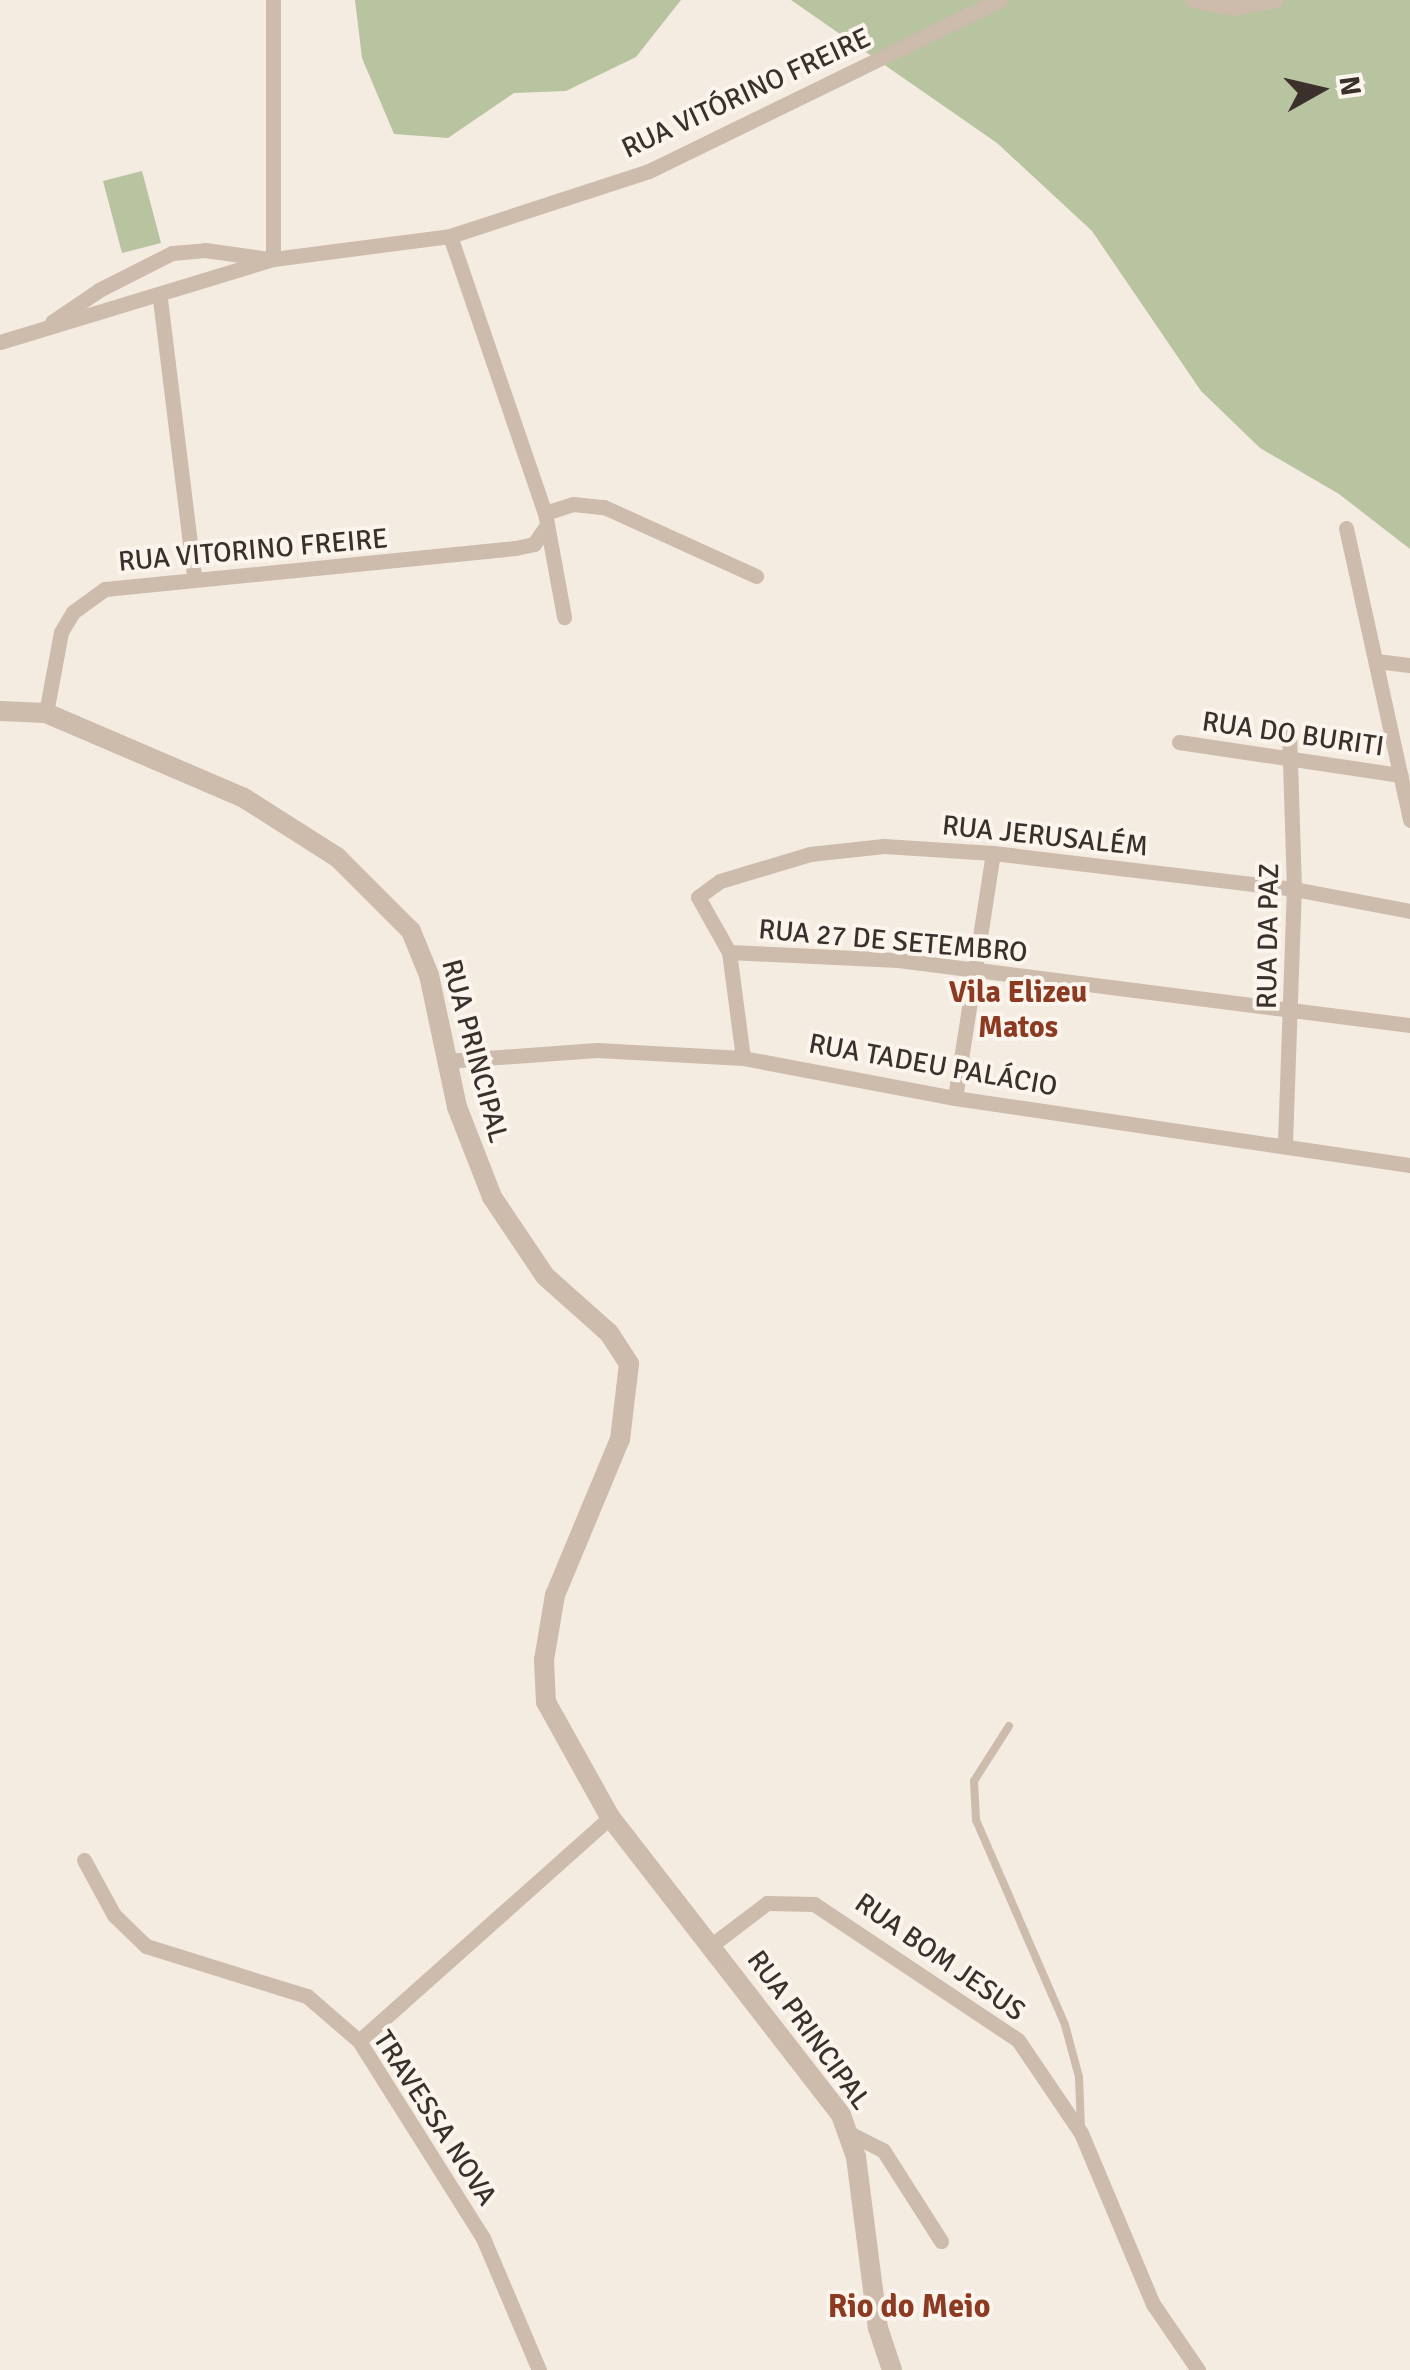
<!DOCTYPE html>
<meta charset="utf-8">
<style>
body{margin:0}
#map{position:relative;width:1410px;height:2370px;overflow:hidden;background:#f4ebe1;font-family:Signika,sans-serif}
div>[style]{position:absolute}
[style*='--x']{left:calc(var(--x)*1px);top:calc(var(--y)*1px);width:calc(var(--w)*1px);rotate:calc(var(--a)*1deg)}
.green>*{inset:0;background:#b8c4a0}
.service>*{height:8px;margin:-4px;padding:0 4px;transform-origin:4px;border-radius:4px;background:#cdbbac}
.minor>*{height:15px;margin:-7.5px;padding:0 7.5px;transform-origin:7.5px;border-radius:7.5px;background:#cdbbac}
.tertiary>*{height:20px;margin:-10px;padding:0 10px;transform-origin:10px;border-radius:10px;background:#cdbbac}
span{translate:-50% -50%;white-space:nowrap;text-align:center;line-height:1.15;-webkit-text-stroke:8px #fbf5ee;paint-order:stroke}
.street-label{font-size:28px;color:#3b302b}
.neighbourhood-label{font-size:30px;color:#8c3b22;font-weight:700}
.quarter-label{font-size:32px;color:#8c3b22;font-weight:700}
.north{position:absolute;left:1270px;top:40px;width:100px;height:100px;-webkit-text-stroke:8px #fbf5ee;paint-order:stroke;rotate:82deg;font-size:28px;font-weight:700;line-height:40px;text-align:center;color:#3b302b}
.north::after{content:'';display:block;margin:auto;width:35px;height:45px;background:#3b302b;clip-path:polygon(50% 0,100% 100%,50% 72%,0 100%)}
</style>
<div id="map">
<div class="green">
<div style="clip-path:polygon(355px 0,681px 0,636px 57px,566px 91px,514px 93px,448px 138px,394px 134px,362px 58px)"></div>
<div style="clip-path:polygon(791px 0,1410px 0,1410px 549px,1339px 494px,1260px 448px,1201px 391px,1092px 231px,997px 143px)"></div>
<div style="clip-path:polygon(142px 171px,161px 243px,122px 253px,103px 181px)"></div>
</div>
<div class="service">
<div style="--x:1009;--y:1726;--w:65;--a:122.5"></div>
<div style="--x:974;--y:1781;--w:39;--a:87"></div>
<div style="--x:976;--y:1820;--w:223;--a:66.5"></div>
<div style="--x:1065;--y:2025;--w:54;--a:74.9"></div>
<div style="--x:1079;--y:2077;--w:51;--a:87.8"></div>
</div>
<div class="minor">
<div style="--x:1192;--y:0;--w:43;--a:10.8"></div>
<div style="--x:1234;--y:8;--w:42;--a:-11"></div>
<div style="--x:450;--y:236;--w:293;--a:71.1"></div>
<div style="--x:545;--y:513;--w:106;--a:79.6"></div>
<div style="--x:273;--y:259;--w:259;--a:-90"></div>
<div style="--x:160;--y:299;--w:279;--a:83"></div>
<div style="--x:52;--y:322;--w:57;--a:-34.2"></div>
<div style="--x:99;--y:290;--w:82;--a:-26.9"></div>
<div style="--x:172;--y:253;--w:33;--a:-5"></div>
<div style="--x:205;--y:250;--w:65;--a:8"></div>
<div style="--x:0;--y:342;--w:285;--a:-16.9"></div>
<div style="--x:273;--y:259;--w:178;--a:-7.4"></div>
<div style="--x:450;--y:236;--w:209;--a:-18.1"></div>
<div style="--x:649;--y:171;--w:390;--a:-26"></div>
<div style="--x:545;--y:513;--w:29;--a:-18"></div>
<div style="--x:573;--y:504;--w:31;--a:6"></div>
<div style="--x:604;--y:507;--w:167;--a:24.4"></div>
<div style="--x:1346;--y:528;--w:299;--a:77.6"></div>
<div style="--x:1376;--y:661;--w:34;--a:7"></div>
<div style="--x:46;--y:713;--w:82;--a:-79.5"></div>
<div style="--x:61;--y:632;--w:23;--a:-59"></div>
<div style="--x:73;--y:612;--w:39;--a:-36"></div>
<div style="--x:105;--y:589;--w:412;--a:-5.7"></div>
<div style="--x:515;--y:548;--w:19;--a:-12"></div>
<div style="--x:534;--y:544;--w:18;--a:-56"></div>
<div style="--x:1179;--y:742;--w:224;--a:8.5"></div>
<div style="--x:729;--y:952;--w:169;--a:2.7"></div>
<div style="--x:898;--y:960;--w:516;--a:7.24"></div>
<div style="--x:743;--y:1058;--w:107;--a:-97.5"></div>
<div style="--x:729;--y:952;--w:63;--a:-119.4"></div>
<div style="--x:698;--y:897;--w:27;--a:-36"></div>
<div style="--x:720;--y:881;--w:94;--a:-16.7"></div>
<div style="--x:810;--y:854;--w:74;--a:-6.2"></div>
<div style="--x:884;--y:846;--w:109;--a:3.7"></div>
<div style="--x:993;--y:853;--w:303;--a:6.8"></div>
<div style="--x:1294;--y:889;--w:118;--a:10.7"></div>
<div style="--x:446;--y:1061;--w:151;--a:-4.2"></div>
<div style="--x:597;--y:1050;--w:146;--a:3.1"></div>
<div style="--x:743;--y:1058;--w:216;--a:10.7"></div>
<div style="--x:955;--y:1098;--w:460;--a:8.4"></div>
<div style="--x:955;--y:1098;--w:248;--a:-81.2"></div>
<div style="--x:1285;--y:1143;--w:254;--a:-88"></div>
<div style="--x:1294;--y:889;--w:159;--a:-91.8"></div>
<div style="--x:84;--y:1860;--w:63;--a:61.4"></div>
<div style="--x:114;--y:1915;--w:45;--a:44.1"></div>
<div style="--x:146;--y:1946;--w:169;--a:17.3"></div>
<div style="--x:307;--y:1996;--w:69;--a:40.9"></div>
<div style="--x:359;--y:2041;--w:233;--a:57.8"></div>
<div style="--x:483;--y:2238;--w:143;--a:67"></div>
<div style="--x:713;--y:1944;--w:68;--a:-37.2"></div>
<div style="--x:767;--y:1903;--w:47;--a:1.2"></div>
<div style="--x:814;--y:1904;--w:245;--a:33.7"></div>
<div style="--x:1018;--y:2040;--w:112;--a:55.9"></div>
<div style="--x:1081;--y:2133;--w:186;--a:67.2"></div>
<div style="--x:1153;--y:2304;--w:80;--a:55.7"></div>
<div style="--x:359;--y:2041;--w:336;--a:-41.7"></div>
<div style="--x:849;--y:2133;--w:38;--a:27"></div>
<div style="--x:883;--y:2150;--w:108;--a:57.5"></div>
</div>
<div class="tertiary">
<div style="--x:0;--y:711;--w:46;--a:2.5"></div>
<div style="--x:46;--y:713;--w:215;--a:23.2"></div>
<div style="--x:244;--y:798;--w:110;--a:32.4"></div>
<div style="--x:337;--y:857;--w:105;--a:45"></div>
<div style="--x:411;--y:931;--w:48;--a:67.8"></div>
<div style="--x:429;--y:975;--w:135;--a:78"></div>
<div style="--x:457;--y:1107;--w:97;--a:68.7"></div>
<div style="--x:492;--y:1197;--w:95;--a:56.1"></div>
<div style="--x:545;--y:1276;--w:86;--a:41.7"></div>
<div style="--x:609;--y:1333;--w:37;--a:57"></div>
<div style="--x:629;--y:1364;--w:76;--a:96.8"></div>
<div style="--x:620;--y:1439;--w:169;--a:112.6"></div>
<div style="--x:555;--y:1595;--w:66;--a:99.6"></div>
<div style="--x:544;--y:1660;--w:42;--a:87.3"></div>
<div style="--x:546;--y:1702;--w:132;--a:60.9"></div>
<div style="--x:610;--y:1817;--w:377;--a:52.2"></div>
<div style="--x:841;--y:2115;--w:45;--a:70.3"></div>
<div style="--x:856;--y:2157;--w:172;--a:82.7"></div>
<div style="--x:878;--y:2328;--w:44;--a:71.6"></div>
</div>
<div class="street-label">
<span style="left:746px;top:93px;rotate:-25deg">RUA VITÓRINO FREIRE</span>
<span style="left:253px;top:550px;rotate:-5deg">RUA VITORINO FREIRE</span>
<span style="left:1293px;top:734px;rotate:8deg">RUA DO BURITI</span>
<span style="left:1045px;top:836px;rotate:6deg">RUA JERUSALÉM</span>
<span style="left:1268px;top:936px;rotate:-89deg">RUA DA PAZ</span>
<span style="left:893px;top:941px;rotate:5deg">RUA 27 DE SETEMBRO</span>
<span style="left:475px;top:1051px;rotate:75deg">RUA PRINCIPAL</span>
<span style="left:933px;top:1065px;rotate:10deg">RUA TADEU PALÁCIO</span>
<span style="left:940px;top:1957px;rotate:35deg">RUA BOM JESUS</span>
<span style="left:809px;top:2030px;rotate:54deg">RUA PRINCIPAL</span>
<span style="left:435px;top:2118px;rotate:57deg">TRAVESSA NOVA</span>
</div>
<div class="neighbourhood-label">
<span style="left:1018px;top:1010px">Vila Elizeu<br>Matos</span>
</div>
<div class="quarter-label">
<span style="left:909px;top:2307px">Rio do Meio</span>
</div>
<div class="north">N</div>
</div>
